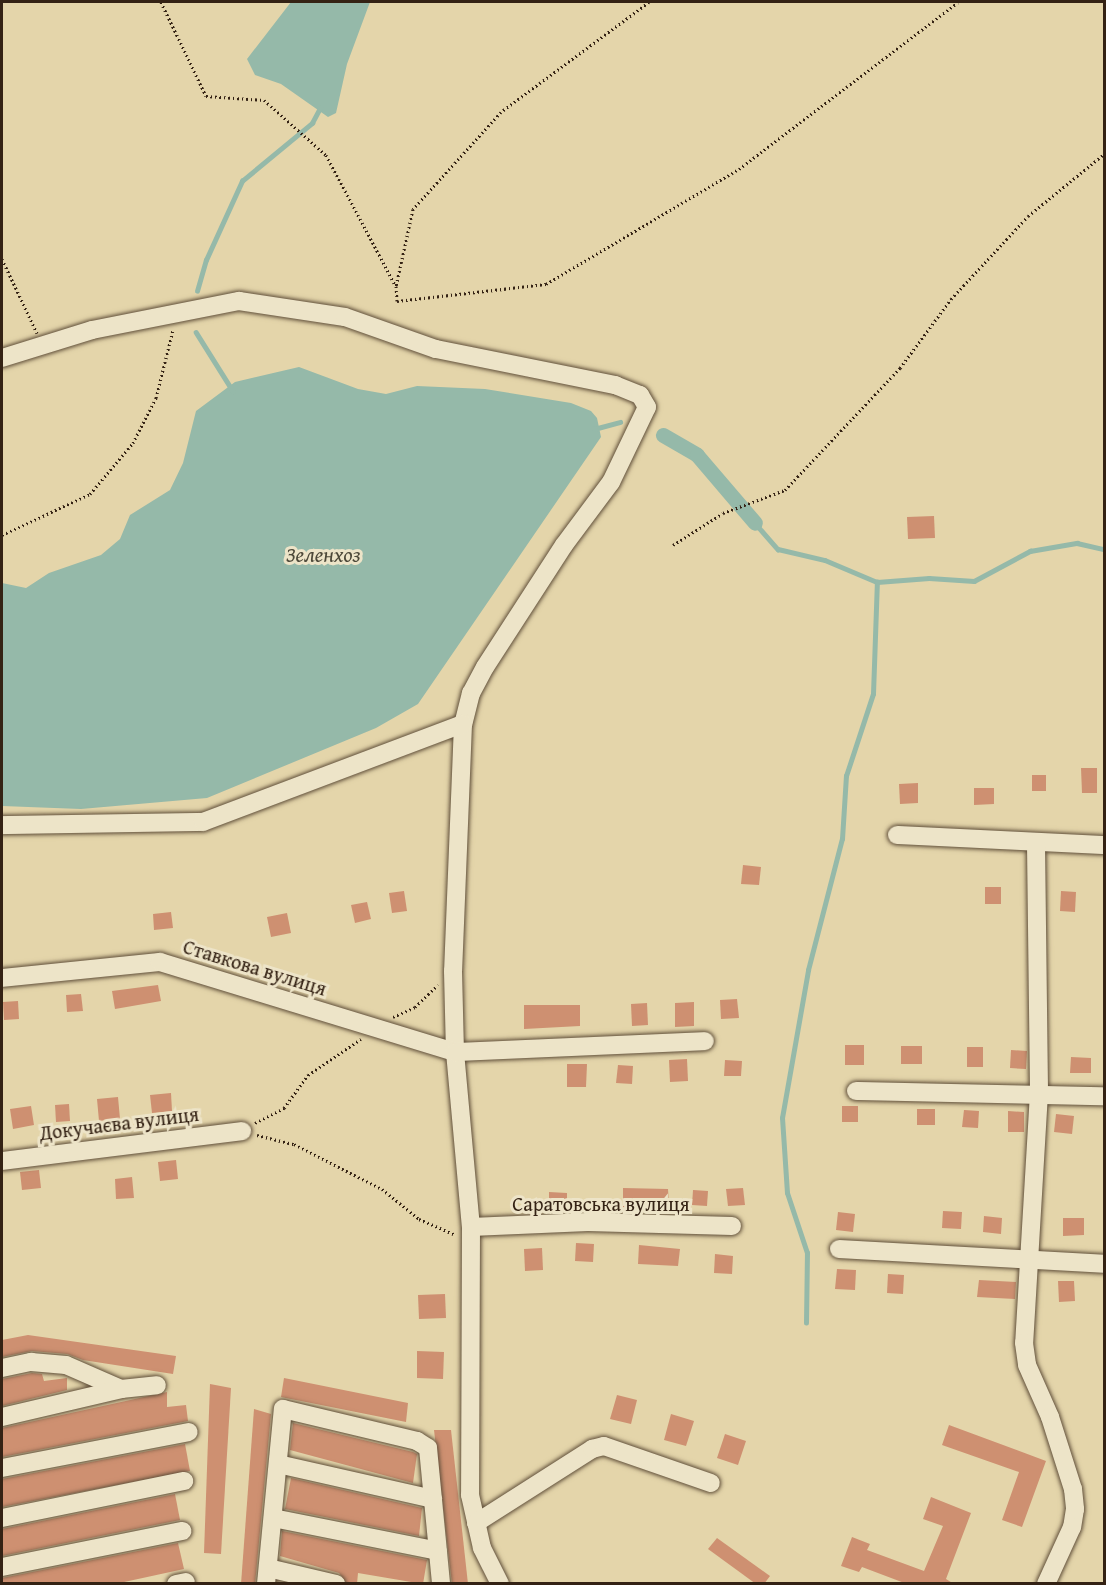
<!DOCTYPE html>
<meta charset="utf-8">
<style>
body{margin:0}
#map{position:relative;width:1106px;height:1585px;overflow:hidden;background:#e4d5aa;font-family:"Gentium Book Plus",serif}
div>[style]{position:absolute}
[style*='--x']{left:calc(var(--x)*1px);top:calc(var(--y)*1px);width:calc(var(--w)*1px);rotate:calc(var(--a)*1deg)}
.water>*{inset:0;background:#95b9a9}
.stream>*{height:4.5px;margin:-2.25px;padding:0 2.25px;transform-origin:2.25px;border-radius:2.25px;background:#95b9a9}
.canal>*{height:15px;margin:-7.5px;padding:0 7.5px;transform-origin:7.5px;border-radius:7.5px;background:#95b9a9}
.building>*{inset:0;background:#ce9071}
.path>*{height:3px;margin-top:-1.5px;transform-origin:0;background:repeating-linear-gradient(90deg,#342214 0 1.5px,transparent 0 4.5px)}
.roads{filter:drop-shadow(0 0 2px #604f3a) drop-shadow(0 0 2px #604f3a)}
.minor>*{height:18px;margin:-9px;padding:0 9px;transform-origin:9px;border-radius:9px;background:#ede4c8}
span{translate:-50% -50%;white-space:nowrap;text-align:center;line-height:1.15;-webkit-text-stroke:6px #ede4c8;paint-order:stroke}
.street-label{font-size:20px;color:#342214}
.water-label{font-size:21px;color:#4c4839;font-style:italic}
.frame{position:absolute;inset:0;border:3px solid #342214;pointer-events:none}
</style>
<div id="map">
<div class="water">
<div style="clip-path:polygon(291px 2px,370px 2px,347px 64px,336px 113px,328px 117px,281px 84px,255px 75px,247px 59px)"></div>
<div style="clip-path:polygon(299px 367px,358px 389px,386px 394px,417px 386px,485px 389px,571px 403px,591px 411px,597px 418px,601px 437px,418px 704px,376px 728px,207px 798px,81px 809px,2px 806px,2px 583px,26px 588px,49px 573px,101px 555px,120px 539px,130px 515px,170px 490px,183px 463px,196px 411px,235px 382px)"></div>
</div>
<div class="stream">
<div style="--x:197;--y:291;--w:32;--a:-74"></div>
<div style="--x:206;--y:260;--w:87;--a:-65.5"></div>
<div style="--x:242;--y:181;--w:91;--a:-39.6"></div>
<div style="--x:312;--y:123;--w:17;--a:-62"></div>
<div style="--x:196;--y:332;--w:70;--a:57.9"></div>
<div style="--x:594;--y:429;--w:27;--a:-15"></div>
<div style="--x:755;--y:523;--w:35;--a:49"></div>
<div style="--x:778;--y:549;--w:48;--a:13.2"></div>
<div style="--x:825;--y:560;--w:56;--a:22.9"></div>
<div style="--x:877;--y:582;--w:52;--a:-4.4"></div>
<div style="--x:929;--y:578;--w:45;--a:3.8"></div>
<div style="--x:974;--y:581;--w:64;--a:-28.2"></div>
<div style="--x:1030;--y:551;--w:48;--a:-9.7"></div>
<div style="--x:1077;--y:543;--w:28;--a:13"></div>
<div style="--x:806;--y:1323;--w:70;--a:-89.2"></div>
<div style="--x:807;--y:1253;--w:63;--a:-108.4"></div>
<div style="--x:787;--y:1193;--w:75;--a:-93.8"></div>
<div style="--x:782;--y:1118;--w:150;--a:-80"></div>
<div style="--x:808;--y:970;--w:135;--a:-75.5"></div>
<div style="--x:842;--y:839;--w:63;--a:-86.4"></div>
<div style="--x:846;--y:776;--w:86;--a:-71.8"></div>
<div style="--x:873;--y:694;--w:112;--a:-88"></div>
</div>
<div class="canal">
<div style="--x:663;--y:435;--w:39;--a:30"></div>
<div style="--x:697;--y:455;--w:89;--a:49.5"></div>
</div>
<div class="building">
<div style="clip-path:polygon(934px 516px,935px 538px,908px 539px,907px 517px)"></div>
<div style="clip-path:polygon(1081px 768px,1097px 768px,1097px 793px,1082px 793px)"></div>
<div style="clip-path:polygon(1032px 775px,1046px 775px,1046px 791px,1032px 791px)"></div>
<div style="clip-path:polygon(918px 783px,918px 803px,900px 804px,899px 784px)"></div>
<div style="clip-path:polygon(974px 788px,994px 788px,994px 804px,974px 805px)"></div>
<div style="clip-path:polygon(743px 865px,761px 867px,759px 885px,741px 884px)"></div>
<div style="clip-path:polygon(985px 887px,1001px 887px,1001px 904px,985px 904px)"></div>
<div style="clip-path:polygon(404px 891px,407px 911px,392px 913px,389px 893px)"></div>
<div style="clip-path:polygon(1061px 891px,1076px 892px,1075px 912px,1060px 911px)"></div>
<div style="clip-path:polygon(367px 902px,371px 919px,355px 923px,351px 905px)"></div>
<div style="clip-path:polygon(171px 912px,173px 928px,154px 930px,153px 914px)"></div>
<div style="clip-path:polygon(287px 913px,291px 933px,271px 937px,267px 917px)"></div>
<div style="clip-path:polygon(158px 985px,161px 1001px,115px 1009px,112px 991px)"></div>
<div style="clip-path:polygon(81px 994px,83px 1011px,67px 1012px,66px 995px)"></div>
<div style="clip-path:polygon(737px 999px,739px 1018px,721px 1019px,720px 1000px)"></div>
<div style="clip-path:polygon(18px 1001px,19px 1019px,4px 1020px,3px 1002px)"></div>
<div style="clip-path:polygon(694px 1002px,694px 1026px,675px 1027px,675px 1003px)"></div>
<div style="clip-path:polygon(647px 1003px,648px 1025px,632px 1026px,631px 1004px)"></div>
<div style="clip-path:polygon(524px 1005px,580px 1005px,580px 1026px,524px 1029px)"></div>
<div style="clip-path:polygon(845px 1045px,864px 1045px,864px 1065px,845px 1065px)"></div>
<div style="clip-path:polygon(901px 1046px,922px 1046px,922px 1064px,901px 1064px)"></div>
<div style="clip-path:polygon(967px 1047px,983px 1047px,983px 1067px,967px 1067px)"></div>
<div style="clip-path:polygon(1011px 1050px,1027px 1051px,1026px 1069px,1010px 1068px)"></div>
<div style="clip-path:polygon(1071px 1057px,1091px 1058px,1091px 1073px,1070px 1073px)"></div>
<div style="clip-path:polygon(687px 1059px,688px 1081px,670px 1082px,669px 1060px)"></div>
<div style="clip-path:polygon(725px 1060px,742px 1061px,741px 1076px,724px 1076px)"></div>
<div style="clip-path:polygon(567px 1064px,587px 1064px,586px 1087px,567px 1087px)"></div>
<div style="clip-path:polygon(618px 1065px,633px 1066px,632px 1084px,616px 1083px)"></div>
<div style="clip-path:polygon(171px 1093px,172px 1111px,152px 1113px,150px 1095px)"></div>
<div style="clip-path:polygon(118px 1097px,120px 1119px,99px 1121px,97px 1099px)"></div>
<div style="clip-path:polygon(69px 1104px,70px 1121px,56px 1122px,55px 1105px)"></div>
<div style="clip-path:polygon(31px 1106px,34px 1125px,13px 1129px,10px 1109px)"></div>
<div style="clip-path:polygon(842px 1106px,858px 1106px,858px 1122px,842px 1122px)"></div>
<div style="clip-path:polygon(917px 1109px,935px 1109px,935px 1125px,917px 1125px)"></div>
<div style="clip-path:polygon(964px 1110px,979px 1111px,978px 1128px,962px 1127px)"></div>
<div style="clip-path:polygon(1008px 1111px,1024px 1112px,1024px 1132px,1008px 1132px)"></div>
<div style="clip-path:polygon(1056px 1114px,1074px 1116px,1072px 1134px,1054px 1132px)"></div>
<div style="clip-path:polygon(176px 1160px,178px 1179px,160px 1181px,158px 1162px)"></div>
<div style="clip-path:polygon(39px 1170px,41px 1188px,22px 1190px,20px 1172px)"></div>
<div style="clip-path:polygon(132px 1177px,134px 1198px,116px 1199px,115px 1179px)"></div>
<div style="clip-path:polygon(623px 1188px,668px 1189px,669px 1207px,623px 1207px)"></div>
<div style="clip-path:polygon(743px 1188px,745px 1205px,728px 1206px,726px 1189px)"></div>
<div style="clip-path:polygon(693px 1190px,708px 1191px,707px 1206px,692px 1205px)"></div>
<div style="clip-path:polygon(549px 1192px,567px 1193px,567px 1208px,549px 1208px)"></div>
<div style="clip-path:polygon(943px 1211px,962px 1212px,961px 1229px,942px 1228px)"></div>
<div style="clip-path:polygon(838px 1212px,855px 1214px,853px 1232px,836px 1230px)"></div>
<div style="clip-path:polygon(984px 1216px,1002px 1218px,1001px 1234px,983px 1232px)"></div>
<div style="clip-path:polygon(1063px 1218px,1084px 1218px,1084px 1235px,1063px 1236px)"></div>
<div style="clip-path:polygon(576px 1243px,594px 1244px,593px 1262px,575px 1261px)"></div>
<div style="clip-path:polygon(639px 1245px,680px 1249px,678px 1266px,638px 1264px)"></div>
<div style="clip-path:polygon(542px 1248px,543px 1270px,525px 1271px,524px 1249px)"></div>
<div style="clip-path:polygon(715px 1254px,733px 1256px,732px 1274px,714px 1273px)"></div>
<div style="clip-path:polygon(837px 1269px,856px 1270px,855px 1290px,835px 1289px)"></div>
<div style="clip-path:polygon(888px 1274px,904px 1275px,903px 1294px,887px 1293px)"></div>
<div style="clip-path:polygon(979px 1280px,1016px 1282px,1015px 1299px,977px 1297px)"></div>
<div style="clip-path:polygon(1058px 1281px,1074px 1281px,1075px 1301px,1059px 1302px)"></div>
<div style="clip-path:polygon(445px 1294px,446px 1318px,419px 1319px,418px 1295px)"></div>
<div style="clip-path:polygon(28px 1335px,176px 1356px,173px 1374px,83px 1360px,67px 1354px,32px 1351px,2px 1357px,2px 1340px)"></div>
<div style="clip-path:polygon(417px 1351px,444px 1352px,443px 1379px,417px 1378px)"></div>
<div style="clip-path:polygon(32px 1373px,42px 1374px,44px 1381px,67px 1378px,67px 1390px,2px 1406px,2px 1379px)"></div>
<div style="clip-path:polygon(284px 1378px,408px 1403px,406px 1422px,281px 1397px)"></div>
<div style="clip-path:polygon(210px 1384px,231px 1388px,221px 1554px,204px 1553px)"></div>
<div style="clip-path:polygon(167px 1392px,167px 1407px,186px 1405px,188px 1421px,2px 1457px,2px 1428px)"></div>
<div style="clip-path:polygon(617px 1395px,637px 1400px,631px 1424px,610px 1419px)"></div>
<div style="clip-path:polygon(254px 1409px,271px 1414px,255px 1584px,241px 1584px)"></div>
<div style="clip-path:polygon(671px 1414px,694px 1421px,686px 1446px,664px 1440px)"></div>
<div style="clip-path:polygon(293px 1423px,413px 1452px,417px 1454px,413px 1483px,290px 1450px)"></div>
<div style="clip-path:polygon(949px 1425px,1046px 1461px,1022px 1527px,1002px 1520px,1019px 1472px,942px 1445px)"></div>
<div style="clip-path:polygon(434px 1430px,451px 1430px,468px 1584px,452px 1584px)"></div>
<div style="clip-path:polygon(725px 1434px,746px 1441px,738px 1465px,717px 1458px)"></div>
<div style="clip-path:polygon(185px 1444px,190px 1471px,2px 1507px,2px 1479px)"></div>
<div style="clip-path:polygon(291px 1478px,422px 1508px,419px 1536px,285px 1509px)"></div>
<div style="clip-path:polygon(175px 1494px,180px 1520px,2px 1556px,2px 1529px)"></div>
<div style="clip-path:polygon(931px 1497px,971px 1513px,946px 1579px,954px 1584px,907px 1584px,862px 1567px,859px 1572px,841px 1566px,852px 1537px,870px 1544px,867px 1550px,924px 1571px,943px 1526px,923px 1519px)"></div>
<div style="clip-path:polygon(282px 1531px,427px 1560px,423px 1584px,358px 1573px,357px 1584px,347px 1584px,339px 1573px,280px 1556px)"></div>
<div style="clip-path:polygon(717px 1538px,770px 1576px,764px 1584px,756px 1584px,708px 1549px)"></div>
<div style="clip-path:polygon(178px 1543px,184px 1569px,115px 1584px,2px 1584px,2px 1578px)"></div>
</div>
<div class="path">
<div style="--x:161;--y:2;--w:104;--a:64.4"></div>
<div style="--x:206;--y:96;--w:58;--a:3.9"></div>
<div style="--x:264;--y:100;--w:83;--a:41.6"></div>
<div style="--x:326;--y:155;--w:147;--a:62"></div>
<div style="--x:649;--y:2;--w:184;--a:143.4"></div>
<div style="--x:501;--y:112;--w:131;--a:132.2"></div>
<div style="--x:413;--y:209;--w:79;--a:102.4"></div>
<div style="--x:396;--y:286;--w:15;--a:86"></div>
<div style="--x:397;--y:301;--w:150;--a:-6.5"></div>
<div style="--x:546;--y:284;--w:225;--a:-30.8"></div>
<div style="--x:739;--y:169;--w:275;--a:-37.3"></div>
<div style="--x:2;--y:259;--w:82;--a:64.7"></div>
<div style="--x:2;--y:535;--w:97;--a:-25"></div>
<div style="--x:90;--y:494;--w:67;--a:-49.9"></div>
<div style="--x:133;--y:443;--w:51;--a:-62.9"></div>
<div style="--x:156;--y:398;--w:70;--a:-76"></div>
<div style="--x:673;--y:545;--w:59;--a:-32.6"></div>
<div style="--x:723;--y:513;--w:66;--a:-20.4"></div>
<div style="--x:785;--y:490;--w:168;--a:-46.7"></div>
<div style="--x:900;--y:368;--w:86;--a:-53.5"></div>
<div style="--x:951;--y:299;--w:113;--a:-47.1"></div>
<div style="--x:1028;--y:216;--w:98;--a:-39.2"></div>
<div style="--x:393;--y:1017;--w:24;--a:-24"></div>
<div style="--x:415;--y:1007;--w:32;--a:-44"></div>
<div style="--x:255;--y:1123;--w:33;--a:-27"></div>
<div style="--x:284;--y:1108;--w:41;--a:-54"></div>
<div style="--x:308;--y:1075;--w:64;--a:-34.2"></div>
<div style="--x:257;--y:1135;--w:38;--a:14"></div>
<div style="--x:294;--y:1144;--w:99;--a:27.1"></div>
<div style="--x:382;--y:1189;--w:48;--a:39"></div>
<div style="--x:419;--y:1219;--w:40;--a:23.4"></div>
</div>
<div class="roads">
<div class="minor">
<div style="--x:2;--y:358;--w:94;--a:-17.3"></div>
<div style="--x:92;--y:330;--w:150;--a:-11.2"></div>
<div style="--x:239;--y:301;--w:107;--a:8.6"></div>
<div style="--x:345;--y:317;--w:96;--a:19.4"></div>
<div style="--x:436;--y:349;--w:183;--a:11.4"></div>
<div style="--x:615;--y:385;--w:27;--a:22"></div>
<div style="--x:640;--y:395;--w:14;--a:60"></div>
<div style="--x:647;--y:407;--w:83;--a:115.6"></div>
<div style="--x:611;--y:482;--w:79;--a:126.7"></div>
<div style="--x:564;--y:545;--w:145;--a:122.9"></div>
<div style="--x:485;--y:667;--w:30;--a:118"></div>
<div style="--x:471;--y:693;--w:32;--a:104"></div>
<div style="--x:463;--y:724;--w:247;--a:92.3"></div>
<div style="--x:453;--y:971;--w:81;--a:88.6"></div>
<div style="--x:455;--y:1052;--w:176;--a:84.8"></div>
<div style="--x:471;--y:1227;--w:268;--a:90.2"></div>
<div style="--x:470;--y:1495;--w:54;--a:77.2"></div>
<div style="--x:482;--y:1548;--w:40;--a:63.4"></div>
<div style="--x:2;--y:825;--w:201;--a:-0.9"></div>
<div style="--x:203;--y:822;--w:278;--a:-20.7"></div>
<div style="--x:897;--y:835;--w:207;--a:2.8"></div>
<div style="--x:1036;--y:844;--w:249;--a:89.3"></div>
<div style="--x:1039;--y:1093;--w:250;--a:93.4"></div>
<div style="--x:1024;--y:1343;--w:22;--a:82"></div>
<div style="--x:1027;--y:1365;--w:57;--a:66.1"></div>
<div style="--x:1050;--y:1417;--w:76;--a:72.3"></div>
<div style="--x:1073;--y:1489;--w:20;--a:84"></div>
<div style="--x:1075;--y:1509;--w:18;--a:99"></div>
<div style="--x:1072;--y:1527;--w:63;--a:114.5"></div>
<div style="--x:2;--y:978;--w:159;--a:-5.8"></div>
<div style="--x:160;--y:962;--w:308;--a:17"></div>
<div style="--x:455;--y:1052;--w:250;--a:-2.5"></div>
<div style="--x:856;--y:1091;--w:248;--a:1.2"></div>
<div style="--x:2;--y:1161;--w:242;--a:-7.1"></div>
<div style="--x:471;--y:1227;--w:117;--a:-2.4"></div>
<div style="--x:588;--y:1222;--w:144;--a:1.6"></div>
<div style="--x:839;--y:1249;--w:265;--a:3.2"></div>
<div style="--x:2;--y:1368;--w:30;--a:-12"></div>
<div style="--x:31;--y:1362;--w:35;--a:5"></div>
<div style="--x:66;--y:1365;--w:60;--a:23.6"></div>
<div style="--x:121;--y:1389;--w:36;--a:-6"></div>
<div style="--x:2;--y:1417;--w:122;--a:-13.2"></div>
<div style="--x:278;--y:1464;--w:159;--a:12.7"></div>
<div style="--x:2;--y:1468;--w:190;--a:-10.9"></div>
<div style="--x:2;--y:1518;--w:186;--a:-11.5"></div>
<div style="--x:273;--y:1518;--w:168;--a:11.3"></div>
<div style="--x:476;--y:1523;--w:138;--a:-32.5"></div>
<div style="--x:592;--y:1449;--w:12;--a:-14"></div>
<div style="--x:604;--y:1446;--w:113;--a:19.1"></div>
<div style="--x:2;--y:1567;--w:184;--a:-11.3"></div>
<div style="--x:268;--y:1568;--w:70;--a:13.2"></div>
<div style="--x:176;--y:1584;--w:10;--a:-11"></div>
<div style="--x:266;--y:1584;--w:176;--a:-84.5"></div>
<div style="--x:283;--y:1409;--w:138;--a:13.4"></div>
<div style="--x:417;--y:1441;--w:13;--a:32"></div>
<div style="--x:428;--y:1448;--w:137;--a:84.5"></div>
</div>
</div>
<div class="street-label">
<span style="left:255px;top:967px;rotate:17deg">Ставкова вулиця</span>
<span style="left:119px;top:1123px;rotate:-7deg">Докучаєва вулиця</span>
<span style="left:601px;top:1203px">Саратовська вулиця</span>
</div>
<div class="water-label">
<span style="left:323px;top:555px">Зеленхоз</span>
</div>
<div class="frame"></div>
</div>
